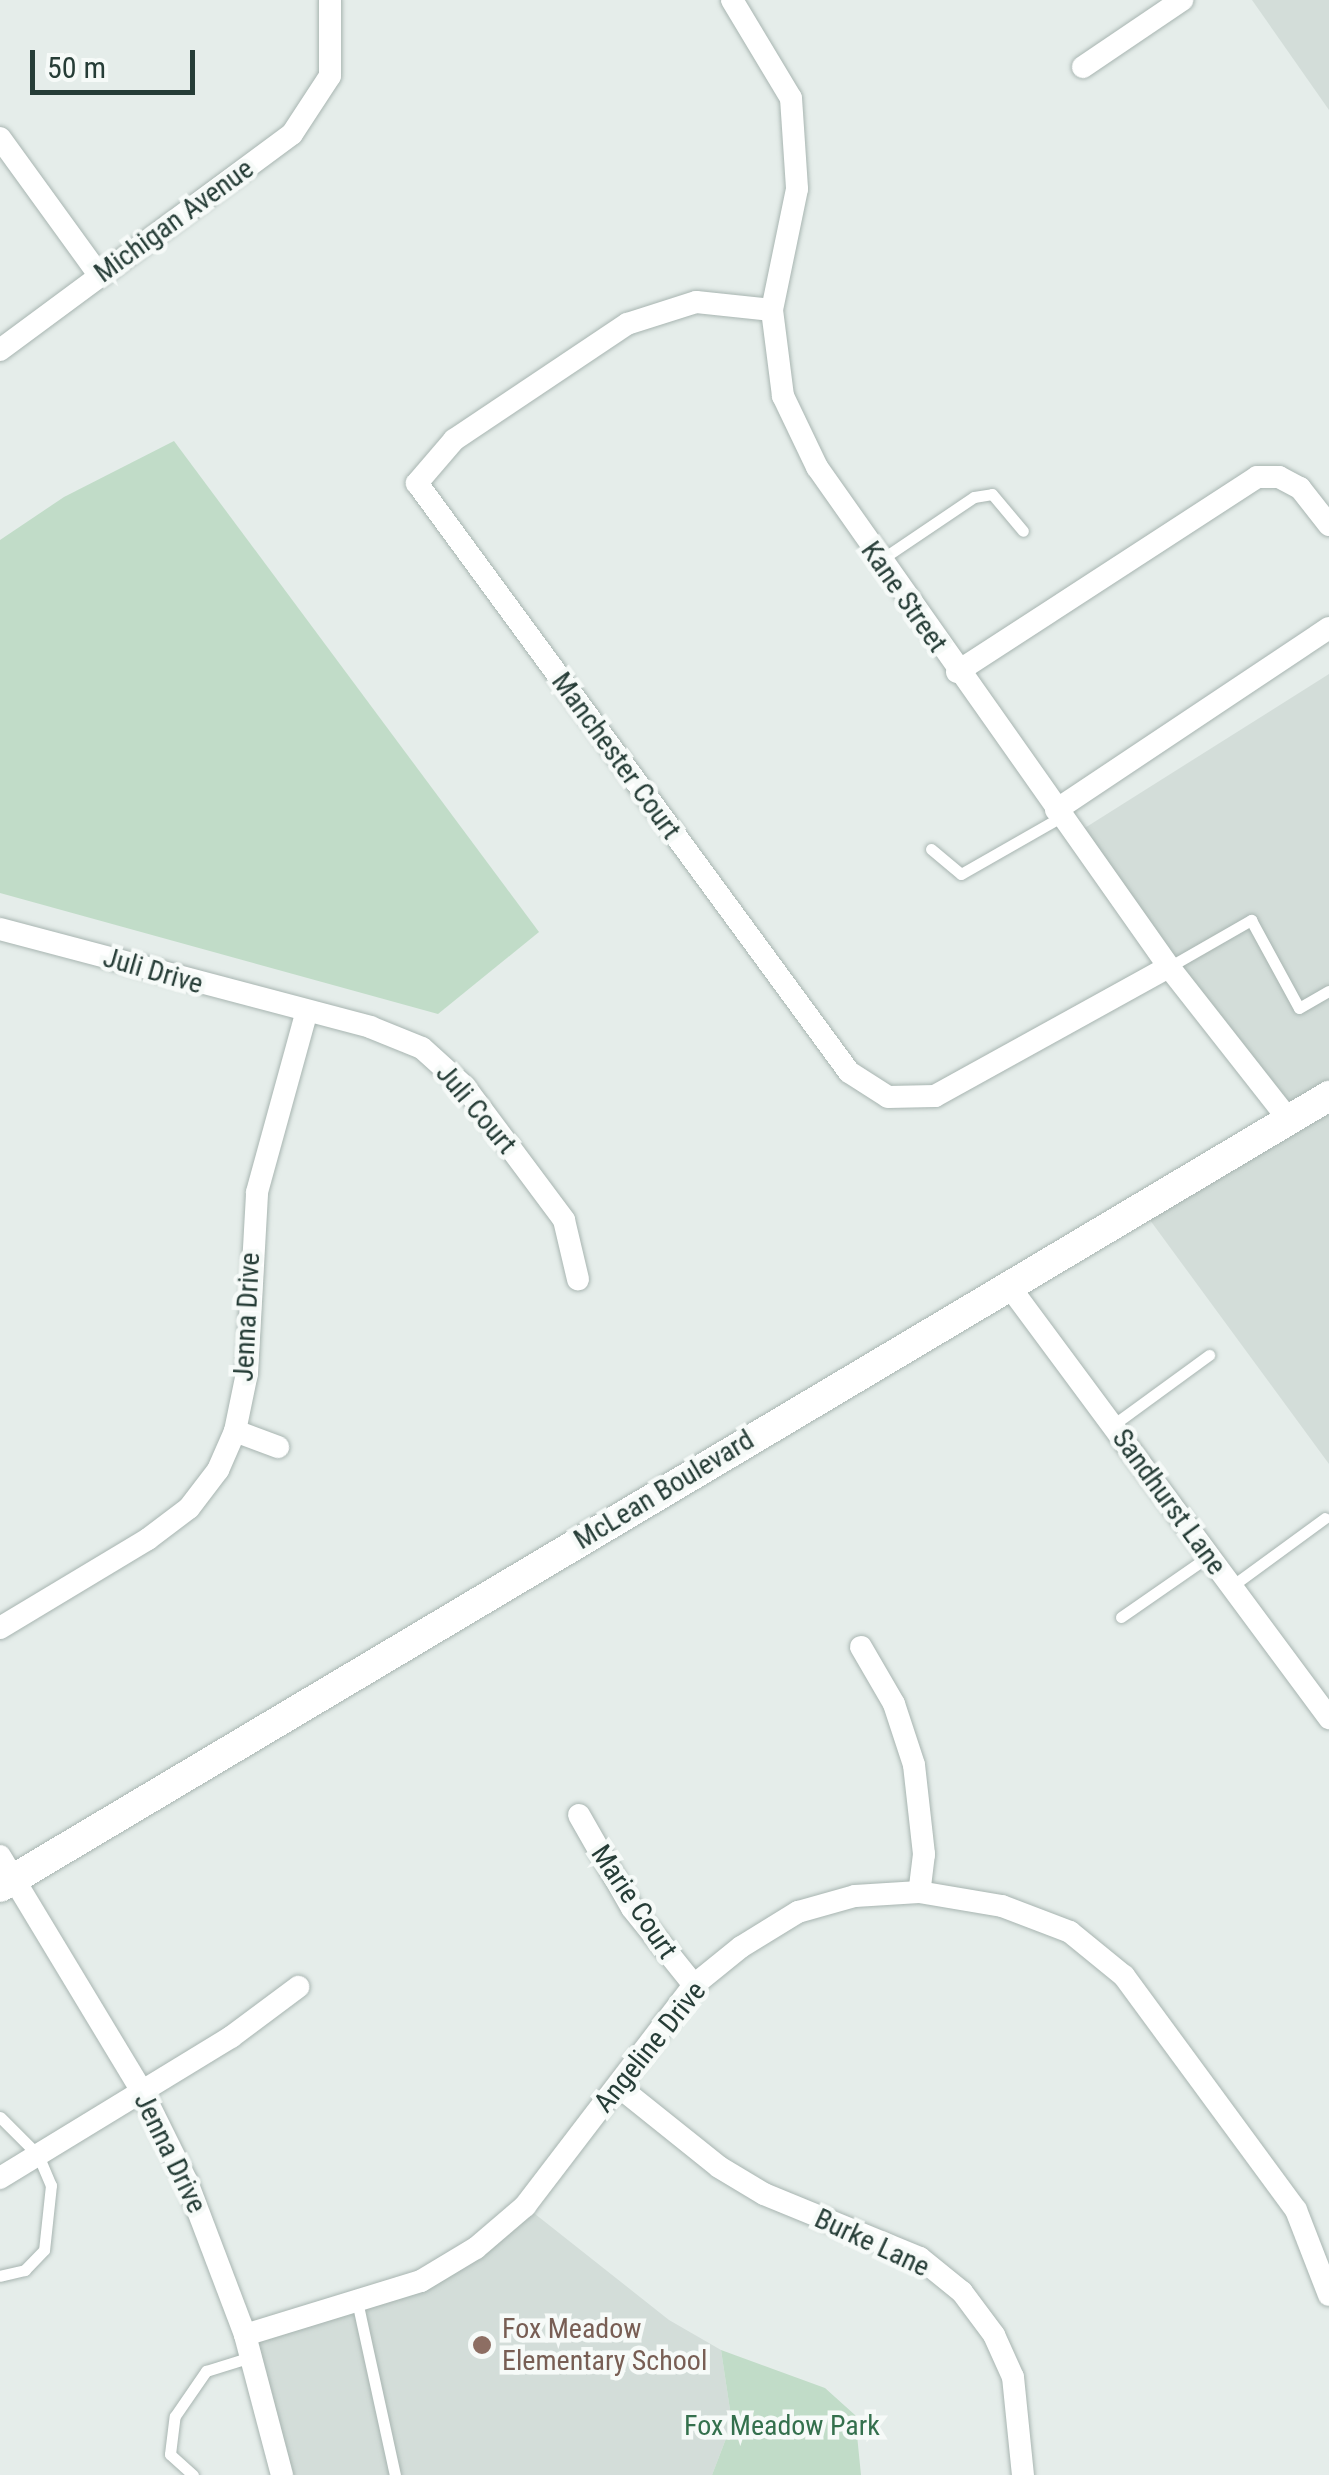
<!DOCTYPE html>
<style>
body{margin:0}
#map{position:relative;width:1329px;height:2475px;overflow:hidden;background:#e5edea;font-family:"Roboto Condensed",sans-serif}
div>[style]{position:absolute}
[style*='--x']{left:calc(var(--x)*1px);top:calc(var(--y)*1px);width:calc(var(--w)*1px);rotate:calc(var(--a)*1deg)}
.built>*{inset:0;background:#d3ddd9}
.green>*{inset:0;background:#c1dcc8}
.roads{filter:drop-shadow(0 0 2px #a8b5b1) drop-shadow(0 0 2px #a8b5b1)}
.lane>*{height:11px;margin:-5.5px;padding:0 5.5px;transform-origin:5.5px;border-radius:5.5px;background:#fff}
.street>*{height:22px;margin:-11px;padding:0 11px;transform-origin:11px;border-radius:11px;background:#fff}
.secondary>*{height:30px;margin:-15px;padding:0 15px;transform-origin:15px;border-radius:15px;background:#fff}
.dots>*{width:28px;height:28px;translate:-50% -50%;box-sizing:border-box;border:5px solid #f6faf8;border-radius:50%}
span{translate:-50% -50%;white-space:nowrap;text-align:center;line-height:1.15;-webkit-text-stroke:9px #f6faf8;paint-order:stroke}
.street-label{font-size:28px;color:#263d37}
.education-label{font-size:28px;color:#785e54}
.left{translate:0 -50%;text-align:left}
.park-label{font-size:28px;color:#34704d}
.scale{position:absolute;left:30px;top:50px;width:165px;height:45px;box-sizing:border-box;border:5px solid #263d37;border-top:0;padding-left:12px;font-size:30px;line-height:35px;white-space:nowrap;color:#263d37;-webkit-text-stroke:8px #f6faf8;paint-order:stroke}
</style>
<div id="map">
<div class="built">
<div style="clip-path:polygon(1252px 0,1329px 0,1329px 110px)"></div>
<div style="clip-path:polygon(1329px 674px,1329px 1087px,1289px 1111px,1080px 831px)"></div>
<div style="clip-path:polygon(1329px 1106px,1329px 1464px,1147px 1216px)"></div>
<div style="clip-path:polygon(530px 2210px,669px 2320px,721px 2350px,732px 2423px,712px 2475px,283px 2475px,251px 2340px,416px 2289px)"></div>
</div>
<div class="green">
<div style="clip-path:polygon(174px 441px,539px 932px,438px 1014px,0 893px,0 540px,64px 497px)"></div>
<div style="clip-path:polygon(721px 2350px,825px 2388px,855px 2415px,861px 2475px,712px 2475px,732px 2423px)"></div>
</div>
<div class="roads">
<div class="lane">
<div style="--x:882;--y:559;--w:111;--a:-34"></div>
<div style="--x:974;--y:497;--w:18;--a:-9"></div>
<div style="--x:992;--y:494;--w:48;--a:50"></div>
<div style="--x:931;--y:849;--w:39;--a:40"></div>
<div style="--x:961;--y:874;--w:115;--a:-29.7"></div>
<div style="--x:1169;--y:967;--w:95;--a:-29.8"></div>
<div style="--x:1251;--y:920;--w:100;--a:61.4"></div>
<div style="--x:1299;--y:1008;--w:34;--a:-30"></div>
<div style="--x:1113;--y:1425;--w:119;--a:-36.1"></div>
<div style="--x:1232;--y:1586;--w:115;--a:-36.2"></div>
<div style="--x:1121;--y:1617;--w:107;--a:-34.7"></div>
<div style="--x:0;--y:2117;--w:54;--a:45"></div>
<div style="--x:38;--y:2155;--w:33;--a:67"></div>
<div style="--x:51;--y:2185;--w:65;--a:96.1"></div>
<div style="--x:44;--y:2250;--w:28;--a:134"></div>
<div style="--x:25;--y:2270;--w:26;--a:167"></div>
<div style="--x:357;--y:2301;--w:178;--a:77.7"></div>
<div style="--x:193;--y:2475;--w:31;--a:-138"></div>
<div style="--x:170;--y:2454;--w:38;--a:-83"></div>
<div style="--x:175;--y:2416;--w:55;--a:-55.4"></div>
<div style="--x:206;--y:2371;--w:47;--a:-17.3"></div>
</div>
<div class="street">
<div style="--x:732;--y:0;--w:114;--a:59"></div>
<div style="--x:791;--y:98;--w:91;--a:86.2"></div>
<div style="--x:797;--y:189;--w:124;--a:101.7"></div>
<div style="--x:772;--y:310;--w:87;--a:82.7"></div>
<div style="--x:783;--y:396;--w:79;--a:64.4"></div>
<div style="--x:817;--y:467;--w:611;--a:54.85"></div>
<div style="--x:1169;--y:967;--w:194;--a:51.9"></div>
<div style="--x:1083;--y:67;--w:120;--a:-34.1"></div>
<div style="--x:0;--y:138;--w:170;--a:54.1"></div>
<div style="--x:772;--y:310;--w:76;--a:-174"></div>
<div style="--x:696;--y:302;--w:72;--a:162.3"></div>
<div style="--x:627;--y:324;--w:208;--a:146.2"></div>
<div style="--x:454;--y:440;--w:57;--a:130.7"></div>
<div style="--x:417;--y:483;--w:730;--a:53.74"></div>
<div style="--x:849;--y:1072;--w:46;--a:32.7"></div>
<div style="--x:888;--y:1097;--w:47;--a:-1.2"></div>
<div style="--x:935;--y:1096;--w:267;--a:-28.9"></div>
<div style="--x:0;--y:350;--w:363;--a:-36.5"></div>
<div style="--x:292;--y:134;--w:69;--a:-56.8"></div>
<div style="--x:330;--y:76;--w:76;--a:-90"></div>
<div style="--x:957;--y:672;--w:358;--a:-33"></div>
<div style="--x:1257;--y:477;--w:22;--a:0"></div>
<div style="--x:1279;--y:477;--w:24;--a:28"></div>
<div style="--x:1300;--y:488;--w:47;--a:51.9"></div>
<div style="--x:1056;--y:810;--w:328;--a:-33.7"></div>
<div style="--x:0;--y:929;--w:383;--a:14.8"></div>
<div style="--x:370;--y:1027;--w:56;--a:22"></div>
<div style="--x:422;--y:1048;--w:58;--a:42.2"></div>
<div style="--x:465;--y:1087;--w:166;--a:53.3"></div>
<div style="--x:564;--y:1220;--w:61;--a:76.7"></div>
<div style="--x:1009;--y:1286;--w:538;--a:53.47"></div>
<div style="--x:235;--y:1431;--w:46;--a:20.4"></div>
<div style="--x:0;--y:1628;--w:173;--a:-31"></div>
<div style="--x:148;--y:1539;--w:51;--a:-37.1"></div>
<div style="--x:189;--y:1508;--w:48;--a:-52.7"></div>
<div style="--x:218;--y:1470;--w:43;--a:-66.4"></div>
<div style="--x:235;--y:1431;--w:59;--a:-78.3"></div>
<div style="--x:247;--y:1373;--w:181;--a:-86.8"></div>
<div style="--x:257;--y:1192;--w:185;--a:-74.6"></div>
<div style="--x:861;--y:1647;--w:66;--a:59.9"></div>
<div style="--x:894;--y:1704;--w:64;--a:71.8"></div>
<div style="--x:914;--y:1765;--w:90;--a:83.6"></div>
<div style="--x:924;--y:1854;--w:38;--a:97"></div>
<div style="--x:579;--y:1815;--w:107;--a:60.3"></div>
<div style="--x:632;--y:1908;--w:99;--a:51.2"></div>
<div style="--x:0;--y:1856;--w:277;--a:58.9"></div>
<div style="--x:143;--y:2093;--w:99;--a:63.7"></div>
<div style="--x:187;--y:2182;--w:164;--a:69.2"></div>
<div style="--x:245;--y:2335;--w:145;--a:75.2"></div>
<div style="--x:618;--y:2086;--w:129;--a:38.7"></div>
<div style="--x:719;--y:2167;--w:52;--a:31"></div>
<div style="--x:764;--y:2194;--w:169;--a:22.3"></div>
<div style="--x:920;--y:2258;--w:54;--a:39"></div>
<div style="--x:962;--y:2292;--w:54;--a:53.3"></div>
<div style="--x:994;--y:2335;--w:46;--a:65.7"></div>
<div style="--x:1013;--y:2377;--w:99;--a:84.2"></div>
<div style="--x:0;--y:2178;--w:271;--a:-31.4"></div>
<div style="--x:231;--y:2037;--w:84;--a:-36.7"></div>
<div style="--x:245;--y:2335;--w:184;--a:-17.1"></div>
<div style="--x:421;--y:2281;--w:64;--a:-31"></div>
<div style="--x:476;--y:2248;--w:65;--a:-40.6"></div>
<div style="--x:525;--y:2206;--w:278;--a:-52.6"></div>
<div style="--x:694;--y:1985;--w:60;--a:-39"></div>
<div style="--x:741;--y:1947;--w:67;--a:-31.6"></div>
<div style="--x:798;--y:1912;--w:59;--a:-15.7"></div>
<div style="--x:855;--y:1896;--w:64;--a:-3.6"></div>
<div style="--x:919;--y:1892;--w:84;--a:9.6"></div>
<div style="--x:1002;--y:1906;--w:73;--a:20.9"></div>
<div style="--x:1070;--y:1932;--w:70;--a:39.2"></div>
<div style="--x:1124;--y:1976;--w:290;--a:53.7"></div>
<div style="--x:1296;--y:2210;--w:91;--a:68.8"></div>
</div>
<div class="secondary">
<div style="--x:0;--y:1887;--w:1547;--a:-30.76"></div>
</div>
</div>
<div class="dots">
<div style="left:482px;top:2345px;background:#8d6e63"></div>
</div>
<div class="street-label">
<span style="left:174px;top:221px;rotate:-36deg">Michigan Avenue</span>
<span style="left:904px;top:597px;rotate:55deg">Kane Street</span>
<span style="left:616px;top:756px;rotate:54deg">Manchester Court</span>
<span style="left:153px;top:971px;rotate:16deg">Juli Drive</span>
<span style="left:476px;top:1109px;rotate:50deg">Juli Court</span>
<span style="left:247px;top:1317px;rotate:-87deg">Jenna Drive</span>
<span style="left:664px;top:1490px;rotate:-31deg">McLean Boulevard</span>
<span style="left:1169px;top:1502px;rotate:54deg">Sandhurst Lane</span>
<span style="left:634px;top:1902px;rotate:56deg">Marie Court</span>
<span style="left:650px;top:2047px;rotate:-51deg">Angeline Drive</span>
<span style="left:170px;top:2153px;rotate:64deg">Jenna Drive</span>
<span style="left:872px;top:2243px;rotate:25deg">Burke Lane</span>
</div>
<div class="education-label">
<span class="left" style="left:502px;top:2345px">Fox Meadow<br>Elementary School</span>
</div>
<div class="park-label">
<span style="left:782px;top:2426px">Fox Meadow Park</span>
</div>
<div class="scale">50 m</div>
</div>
